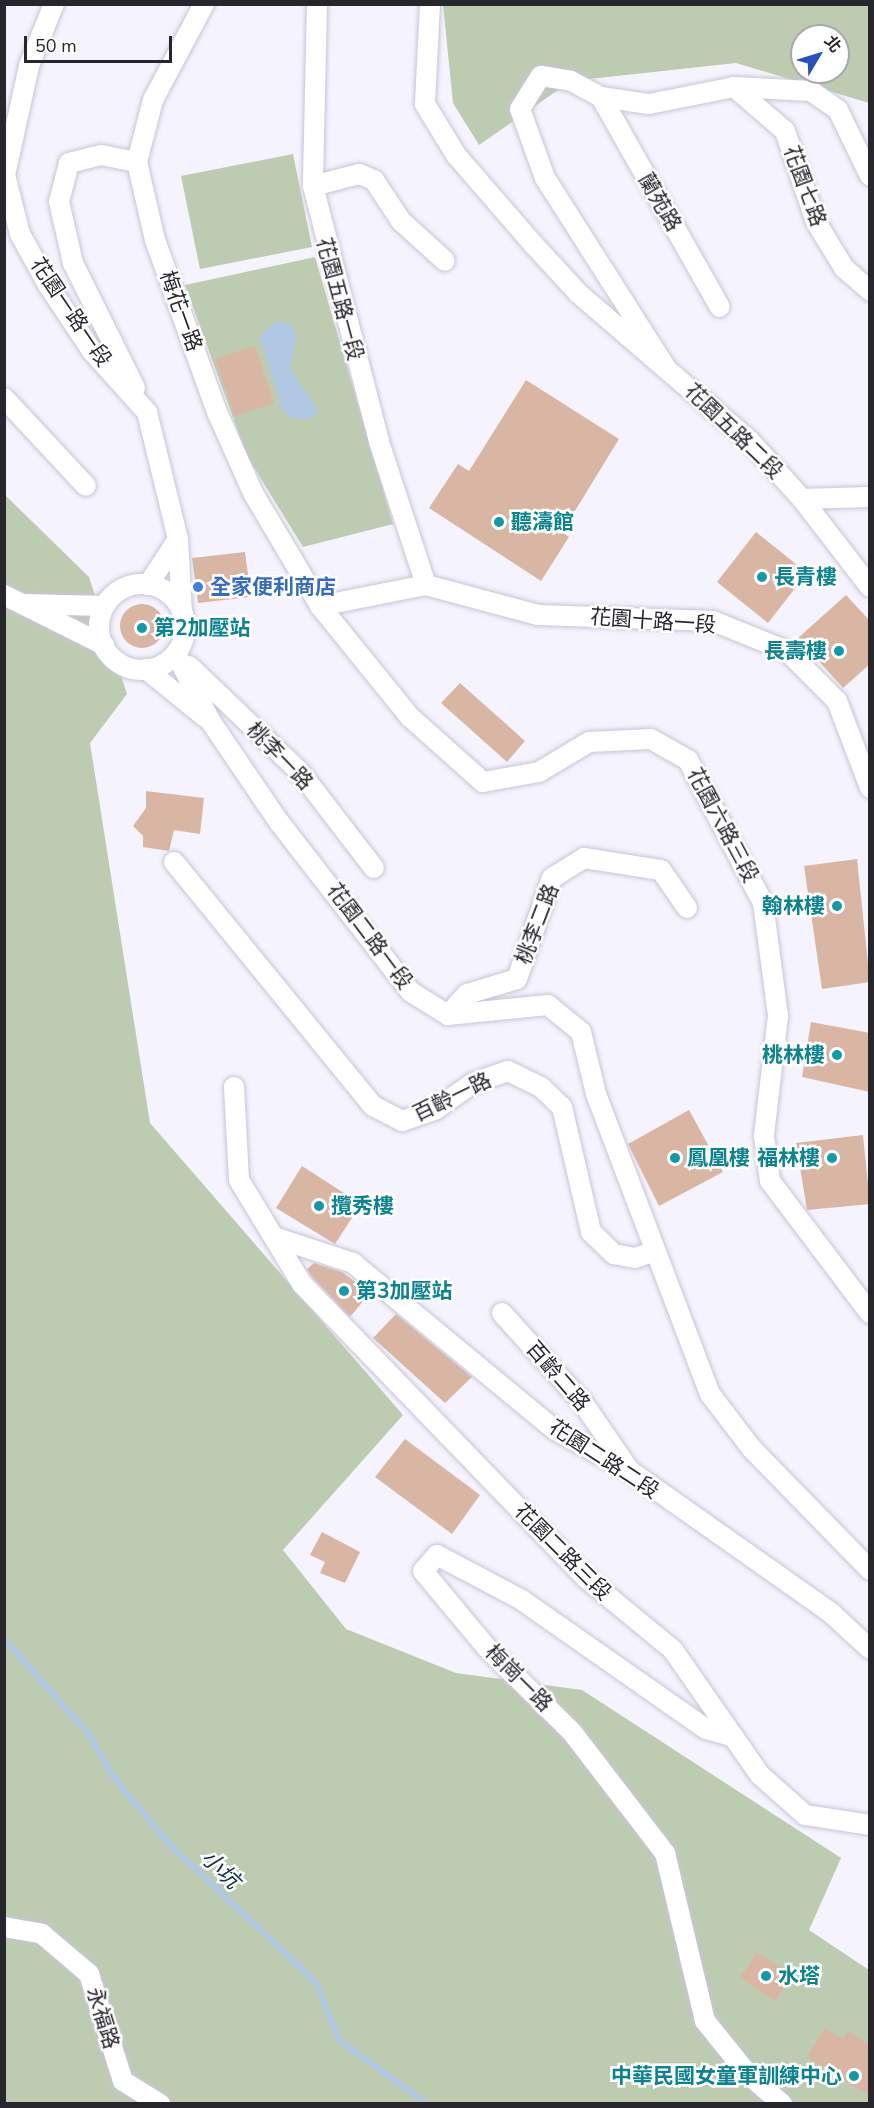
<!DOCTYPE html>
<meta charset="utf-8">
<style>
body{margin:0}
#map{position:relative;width:874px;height:2108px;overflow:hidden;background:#f5f3fe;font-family:"Nunito Sans","Noto Sans TC",sans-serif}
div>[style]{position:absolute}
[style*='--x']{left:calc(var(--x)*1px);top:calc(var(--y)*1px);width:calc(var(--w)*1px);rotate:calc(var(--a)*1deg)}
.green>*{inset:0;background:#bdccb1}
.water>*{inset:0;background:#b0c7e4}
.stream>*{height:6px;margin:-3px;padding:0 3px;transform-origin:3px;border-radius:3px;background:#b0c7e4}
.building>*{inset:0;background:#d9b6a4}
.round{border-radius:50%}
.roads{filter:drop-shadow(0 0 2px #c8c4d6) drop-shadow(0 0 2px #c8c4d6)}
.minor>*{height:20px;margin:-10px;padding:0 10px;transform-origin:10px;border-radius:10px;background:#fff}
.minor>.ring{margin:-10px;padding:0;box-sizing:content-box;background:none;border:20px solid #fff;border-radius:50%}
.dots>*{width:16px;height:16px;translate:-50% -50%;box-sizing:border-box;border:3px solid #fff;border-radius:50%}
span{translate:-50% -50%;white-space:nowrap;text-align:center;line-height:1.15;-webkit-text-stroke:5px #fff;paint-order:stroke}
.street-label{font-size:21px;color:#27262d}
.culture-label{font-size:21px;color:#0d838f;font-weight:700}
.left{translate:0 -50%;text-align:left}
.right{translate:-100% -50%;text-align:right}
.shop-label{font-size:21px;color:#366cbe;font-weight:700}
.water-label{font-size:22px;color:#0e2e54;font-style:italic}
.frame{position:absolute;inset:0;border:6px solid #27262d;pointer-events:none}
.north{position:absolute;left:790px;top:24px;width:60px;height:60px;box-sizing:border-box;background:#fff;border:2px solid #a9a8ab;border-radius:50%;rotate:52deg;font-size:16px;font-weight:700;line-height:24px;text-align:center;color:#27262d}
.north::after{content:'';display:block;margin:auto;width:21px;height:27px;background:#2950bf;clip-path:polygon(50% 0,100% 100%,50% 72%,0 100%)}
.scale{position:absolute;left:24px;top:36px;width:148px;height:27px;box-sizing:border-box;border:3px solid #27262d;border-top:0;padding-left:8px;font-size:18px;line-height:21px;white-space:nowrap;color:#27262d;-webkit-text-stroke:4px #fff;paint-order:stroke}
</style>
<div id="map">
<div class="green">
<div style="clip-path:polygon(evenodd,443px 5px,869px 5px,869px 103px,736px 63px,571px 81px,479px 145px,453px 103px,443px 5px,802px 36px,838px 36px,838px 72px,802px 72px,802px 36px)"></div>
<div style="clip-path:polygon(293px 154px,312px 247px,200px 269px,181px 176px)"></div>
<div style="clip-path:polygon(315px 257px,393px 524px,303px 547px,247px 456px,185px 285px)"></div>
<div style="clip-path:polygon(4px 494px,89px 577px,127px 694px,90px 743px,150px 1123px,403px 1415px,283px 1550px,346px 1629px,456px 1673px,582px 1690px,841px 1858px,809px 1930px,869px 1970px,869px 2103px,5px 2103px)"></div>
</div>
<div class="water">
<div style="clip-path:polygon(276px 321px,291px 324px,296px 336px,290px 368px,319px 412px,308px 419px,292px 418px,282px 409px,260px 336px)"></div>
</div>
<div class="stream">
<div style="--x:4;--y:1639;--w:127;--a:48.2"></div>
<div style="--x:89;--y:1734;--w:47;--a:60.7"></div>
<div style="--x:112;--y:1775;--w:88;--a:50.5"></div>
<div style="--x:168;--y:1843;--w:203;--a:43.2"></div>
<div style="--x:316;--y:1982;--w:62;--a:68.4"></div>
<div style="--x:339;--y:2040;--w:109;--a:36"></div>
</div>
<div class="building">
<div style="clip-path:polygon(255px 346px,274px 403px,235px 416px,215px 359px)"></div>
<div style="clip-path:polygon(526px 380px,619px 439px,562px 532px,569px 537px,541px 581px,429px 508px,458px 464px,469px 471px)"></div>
<div style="clip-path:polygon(756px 532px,807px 573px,768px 623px,717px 582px)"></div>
<div style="clip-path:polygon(245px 552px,251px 597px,198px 603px,192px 558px)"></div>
<div style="clip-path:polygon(846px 595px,870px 621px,870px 664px,843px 688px,798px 638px)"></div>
<div class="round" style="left:120px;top:604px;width:44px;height:44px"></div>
<div style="clip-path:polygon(460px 683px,525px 741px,507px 762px,441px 703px)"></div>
<div style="clip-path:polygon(146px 791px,204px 798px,200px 834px,174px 830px,169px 851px,143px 847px,143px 836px,133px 826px,146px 808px)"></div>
<div style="clip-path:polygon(857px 859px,870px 982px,822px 989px,804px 866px)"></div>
<div style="clip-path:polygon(811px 1022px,870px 1033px,870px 1092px,802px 1077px)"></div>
<div style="clip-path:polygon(689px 1110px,723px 1172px,659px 1206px,628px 1144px)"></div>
<div style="clip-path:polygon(863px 1135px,870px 1204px,807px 1210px,796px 1143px)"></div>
<div style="clip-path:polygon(302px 1166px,361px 1204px,335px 1244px,276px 1208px)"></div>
<div style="clip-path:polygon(314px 1263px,342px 1272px,370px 1293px,350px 1317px,312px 1277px,307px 1269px)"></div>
<div style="clip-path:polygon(396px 1314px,472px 1377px,445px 1403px,373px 1338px)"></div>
<div style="clip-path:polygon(405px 1439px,480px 1495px,452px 1534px,375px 1477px)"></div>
<div style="clip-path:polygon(322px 1532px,360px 1552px,345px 1583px,320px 1573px,325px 1562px,310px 1555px)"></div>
<div style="clip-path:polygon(757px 1952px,792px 1975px,775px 2001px,740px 1978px)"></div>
<div style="clip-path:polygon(825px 2028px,843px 2039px,848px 2031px,870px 2045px,870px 2096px,807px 2057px)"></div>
</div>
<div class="roads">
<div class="minor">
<div style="--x:54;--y:4;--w:67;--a:112"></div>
<div style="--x:29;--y:66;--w:112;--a:102.4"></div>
<div style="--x:5;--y:175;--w:61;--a:75.7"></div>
<div style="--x:20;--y:234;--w:58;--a:61.2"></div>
<div style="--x:48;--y:285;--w:79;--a:56.3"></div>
<div style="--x:92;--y:351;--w:82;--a:48"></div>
<div style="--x:147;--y:412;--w:131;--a:76.3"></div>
<div style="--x:178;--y:539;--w:75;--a:86.9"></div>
<div style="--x:204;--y:4;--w:109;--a:118"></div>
<div style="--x:153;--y:100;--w:64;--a:104.5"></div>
<div style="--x:137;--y:162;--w:80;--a:77"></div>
<div style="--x:155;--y:240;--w:183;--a:70.2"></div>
<div style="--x:217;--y:412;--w:89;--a:66"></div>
<div style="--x:253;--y:493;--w:131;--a:59.3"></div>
<div style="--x:320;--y:606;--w:143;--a:51"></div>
<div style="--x:410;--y:717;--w:98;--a:41.7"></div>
<div style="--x:483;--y:782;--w:57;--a:-10.1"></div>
<div style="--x:539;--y:772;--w:58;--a:-31"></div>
<div style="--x:589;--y:742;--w:62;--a:-2.8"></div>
<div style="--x:651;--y:739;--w:43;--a:29.6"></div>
<div style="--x:688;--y:760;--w:161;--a:62.3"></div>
<div style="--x:763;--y:903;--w:114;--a:82.4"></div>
<div style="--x:778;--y:1016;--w:121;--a:96.7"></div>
<div style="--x:764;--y:1136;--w:45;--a:82.4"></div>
<div style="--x:770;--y:1181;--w:166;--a:52.9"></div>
<div style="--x:317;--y:4;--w:182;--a:91.3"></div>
<div style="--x:313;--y:186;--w:264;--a:75.5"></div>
<div style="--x:379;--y:442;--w:151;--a:71.8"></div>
<div style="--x:430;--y:4;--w:100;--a:92.9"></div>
<div style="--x:425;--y:104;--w:60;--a:58.7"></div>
<div style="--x:456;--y:155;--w:118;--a:49.1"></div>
<div style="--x:533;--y:244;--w:67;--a:47.4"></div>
<div style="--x:578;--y:293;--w:227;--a:40.7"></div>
<div style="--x:750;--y:441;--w:78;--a:48.1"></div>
<div style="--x:802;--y:499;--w:68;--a:-1.7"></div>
<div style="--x:734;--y:87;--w:67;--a:40.8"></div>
<div style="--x:785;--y:131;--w:96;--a:71.2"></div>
<div style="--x:816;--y:222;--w:54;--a:58.7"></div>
<div style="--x:844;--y:268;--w:35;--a:41"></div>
<div style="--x:601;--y:97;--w:241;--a:60.5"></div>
<div style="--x:313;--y:186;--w:48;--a:-14.6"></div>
<div style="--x:359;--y:174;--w:16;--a:22"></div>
<div style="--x:374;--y:180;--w:49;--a:56.6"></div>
<div style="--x:401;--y:221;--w:59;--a:42.3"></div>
<div style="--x:666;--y:368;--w:225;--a:-122.5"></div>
<div style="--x:545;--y:178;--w:73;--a:-109.9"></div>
<div style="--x:520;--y:109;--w:39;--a:-58"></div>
<div style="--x:541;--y:76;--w:30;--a:9"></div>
<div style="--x:571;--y:81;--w:34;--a:28"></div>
<div style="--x:601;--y:97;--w:49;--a:8.3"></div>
<div style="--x:649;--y:104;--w:87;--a:-11.3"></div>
<div style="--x:734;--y:87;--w:77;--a:3"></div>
<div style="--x:811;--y:91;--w:33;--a:35"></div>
<div style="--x:838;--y:110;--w:73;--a:64.1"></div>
<div style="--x:135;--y:388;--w:140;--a:-116.4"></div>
<div style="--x:73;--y:263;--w:63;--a:-102.9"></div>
<div style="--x:59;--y:202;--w:40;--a:-75.6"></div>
<div style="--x:69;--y:163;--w:33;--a:-14"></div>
<div style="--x:101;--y:155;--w:37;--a:11"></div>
<div style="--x:4;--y:398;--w:120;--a:47"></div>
<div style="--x:802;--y:499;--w:111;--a:52.3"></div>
<div class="ring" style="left:99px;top:584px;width:66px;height:66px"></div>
<div style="--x:148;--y:585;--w:55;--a:-56.9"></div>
<div style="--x:4;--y:595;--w:112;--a:26.6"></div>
<div style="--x:24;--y:604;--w:81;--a:1.4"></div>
<div style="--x:320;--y:606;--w:108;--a:-11.2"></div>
<div style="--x:426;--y:585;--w:116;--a:15"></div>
<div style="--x:538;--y:615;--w:175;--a:2"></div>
<div style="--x:713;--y:621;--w:80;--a:22.1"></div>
<div style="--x:787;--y:651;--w:71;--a:45"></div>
<div style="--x:837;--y:701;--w:93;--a:69.2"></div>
<div style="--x:176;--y:654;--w:76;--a:62.8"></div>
<div style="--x:211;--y:722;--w:121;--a:55.8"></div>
<div style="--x:279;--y:822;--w:215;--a:52.2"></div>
<div style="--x:411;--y:992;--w:44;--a:31.9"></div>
<div style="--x:448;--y:1015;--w:100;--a:-5.7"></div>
<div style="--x:548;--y:1005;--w:43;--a:39.3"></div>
<div style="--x:581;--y:1032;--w:64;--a:76.4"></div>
<div style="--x:596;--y:1094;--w:321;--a:69.2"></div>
<div style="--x:710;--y:1394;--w:69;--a:52.6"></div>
<div style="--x:752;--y:1449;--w:169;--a:45.7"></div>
<div style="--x:189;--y:666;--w:153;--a:43.7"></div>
<div style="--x:300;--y:772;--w:121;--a:52.4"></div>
<div style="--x:146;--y:669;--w:76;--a:39.1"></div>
<div style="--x:174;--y:862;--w:315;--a:50.8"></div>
<div style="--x:373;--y:1106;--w:33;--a:27"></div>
<div style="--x:402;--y:1121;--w:36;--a:-19"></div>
<div style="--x:436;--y:1109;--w:45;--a:-35.1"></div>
<div style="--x:473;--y:1083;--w:37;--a:-19"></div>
<div style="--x:508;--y:1071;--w:37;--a:26"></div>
<div style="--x:541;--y:1087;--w:29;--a:44"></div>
<div style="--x:562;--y:1107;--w:128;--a:76.9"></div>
<div style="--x:591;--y:1232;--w:32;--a:44"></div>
<div style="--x:614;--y:1254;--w:21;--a:11"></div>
<div style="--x:635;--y:1258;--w:21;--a:-19"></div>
<div style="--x:448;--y:1015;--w:28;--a:-48"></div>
<div style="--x:467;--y:994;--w:52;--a:-16.7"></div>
<div style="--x:517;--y:979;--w:107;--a:-70.9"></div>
<div style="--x:552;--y:878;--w:38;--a:-32"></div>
<div style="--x:584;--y:858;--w:78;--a:8.9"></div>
<div style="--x:661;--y:870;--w:46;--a:55.6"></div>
<div style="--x:234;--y:1087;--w:93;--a:86.9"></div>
<div style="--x:239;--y:1180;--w:122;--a:58.8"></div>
<div style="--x:302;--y:1284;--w:410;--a:46"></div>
<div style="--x:587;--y:1579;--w:112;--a:39.5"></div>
<div style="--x:673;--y:1650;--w:152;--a:55.2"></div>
<div style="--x:760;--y:1775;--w:60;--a:41.6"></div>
<div style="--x:805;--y:1815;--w:66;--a:8.7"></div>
<div style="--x:277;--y:1238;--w:80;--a:18.2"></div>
<div style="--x:353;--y:1263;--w:262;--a:39.6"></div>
<div style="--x:555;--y:1430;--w:85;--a:28.7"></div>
<div style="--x:630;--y:1471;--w:245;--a:35.2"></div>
<div style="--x:830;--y:1612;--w:54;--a:42.8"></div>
<div style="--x:502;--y:1313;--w:121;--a:48"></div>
<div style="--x:583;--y:1403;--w:78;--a:55.5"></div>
<div style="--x:734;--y:1737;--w:29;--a:-164"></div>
<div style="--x:706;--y:1729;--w:225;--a:-145"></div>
<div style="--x:522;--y:1600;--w:96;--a:-152.1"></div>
<div style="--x:437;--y:1555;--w:21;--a:131"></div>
<div style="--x:423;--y:1571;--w:99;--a:50.3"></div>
<div style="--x:486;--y:1647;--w:121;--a:44.7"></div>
<div style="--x:572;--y:1732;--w:153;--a:52.5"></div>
<div style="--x:665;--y:1853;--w:173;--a:76.6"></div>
<div style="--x:705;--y:2021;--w:67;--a:51.1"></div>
<div style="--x:747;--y:2073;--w:47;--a:41.5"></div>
<div style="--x:4;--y:1927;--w:39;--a:10"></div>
<div style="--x:42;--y:1934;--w:62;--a:40.4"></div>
<div style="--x:89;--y:1974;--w:112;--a:72.4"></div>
<div style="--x:123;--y:2081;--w:44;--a:31.9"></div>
</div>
</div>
<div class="dots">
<div style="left:499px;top:522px;background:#0f9aa8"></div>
<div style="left:762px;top:577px;background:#0f9aa8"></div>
<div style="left:198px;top:587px;background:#3f7fe0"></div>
<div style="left:142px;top:628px;background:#0f9aa8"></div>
<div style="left:839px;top:651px;background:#0f9aa8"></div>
<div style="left:837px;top:906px;background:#0f9aa8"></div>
<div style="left:837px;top:1055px;background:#0f9aa8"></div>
<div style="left:675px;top:1158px;background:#0f9aa8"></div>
<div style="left:832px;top:1158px;background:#0f9aa8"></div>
<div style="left:319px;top:1206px;background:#0f9aa8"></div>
<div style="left:344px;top:1291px;background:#0f9aa8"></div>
<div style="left:766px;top:1976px;background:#0f9aa8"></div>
<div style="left:854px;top:2076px;background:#0f9aa8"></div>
</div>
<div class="street-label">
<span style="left:805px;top:186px;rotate:70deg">花園七路</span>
<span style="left:660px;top:202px;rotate:60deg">蘭苑路</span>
<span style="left:340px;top:299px;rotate:75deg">花園五路一段</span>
<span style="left:181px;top:311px;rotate:70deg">梅花一路</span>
<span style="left:71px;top:312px;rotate:56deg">花園一路一段</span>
<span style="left:734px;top:431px;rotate:44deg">花園五路二段</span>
<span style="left:653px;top:621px;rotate:4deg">花園十路一段</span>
<span style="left:280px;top:756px;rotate:46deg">桃李一路</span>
<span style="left:723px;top:825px;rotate:62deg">花園六路三段</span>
<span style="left:537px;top:924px;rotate:-69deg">桃李二路</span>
<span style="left:370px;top:936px;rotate:53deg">花園二路一段</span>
<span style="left:452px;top:1097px;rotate:-26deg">百齡一路</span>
<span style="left:558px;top:1376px;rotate:49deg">百齡二路</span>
<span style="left:604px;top:1459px;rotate:33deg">花園二路二段</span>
<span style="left:563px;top:1552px;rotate:45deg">花園二路三段</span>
<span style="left:519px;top:1678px;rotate:45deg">梅崗一路</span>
<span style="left:103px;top:2018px;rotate:73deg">永福路</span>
</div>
<div class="culture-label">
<span class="left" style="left:511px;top:522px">聽濤館</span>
<span class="left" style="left:774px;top:577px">長青樓</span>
<span class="left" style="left:154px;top:628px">第2加壓站</span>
<span class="right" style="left:827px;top:651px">長壽樓</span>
<span class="right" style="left:825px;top:906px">翰林樓</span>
<span class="right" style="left:825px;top:1055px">桃林樓</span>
<span class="left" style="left:687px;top:1158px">鳳凰樓</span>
<span class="right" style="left:820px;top:1158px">福林樓</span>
<span class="left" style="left:331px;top:1206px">攬秀樓</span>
<span class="left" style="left:356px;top:1291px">第3加壓站</span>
<span class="left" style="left:778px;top:1976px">水塔</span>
<span class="right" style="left:842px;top:2076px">中華民國女童軍訓練中心</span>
</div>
<div class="shop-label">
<span class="left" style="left:210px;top:587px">全家便利商店</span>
</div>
<div class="water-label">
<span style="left:220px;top:1870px;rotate:44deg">小坑</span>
</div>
<div class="frame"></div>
<div class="north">北</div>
<div class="scale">50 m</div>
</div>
